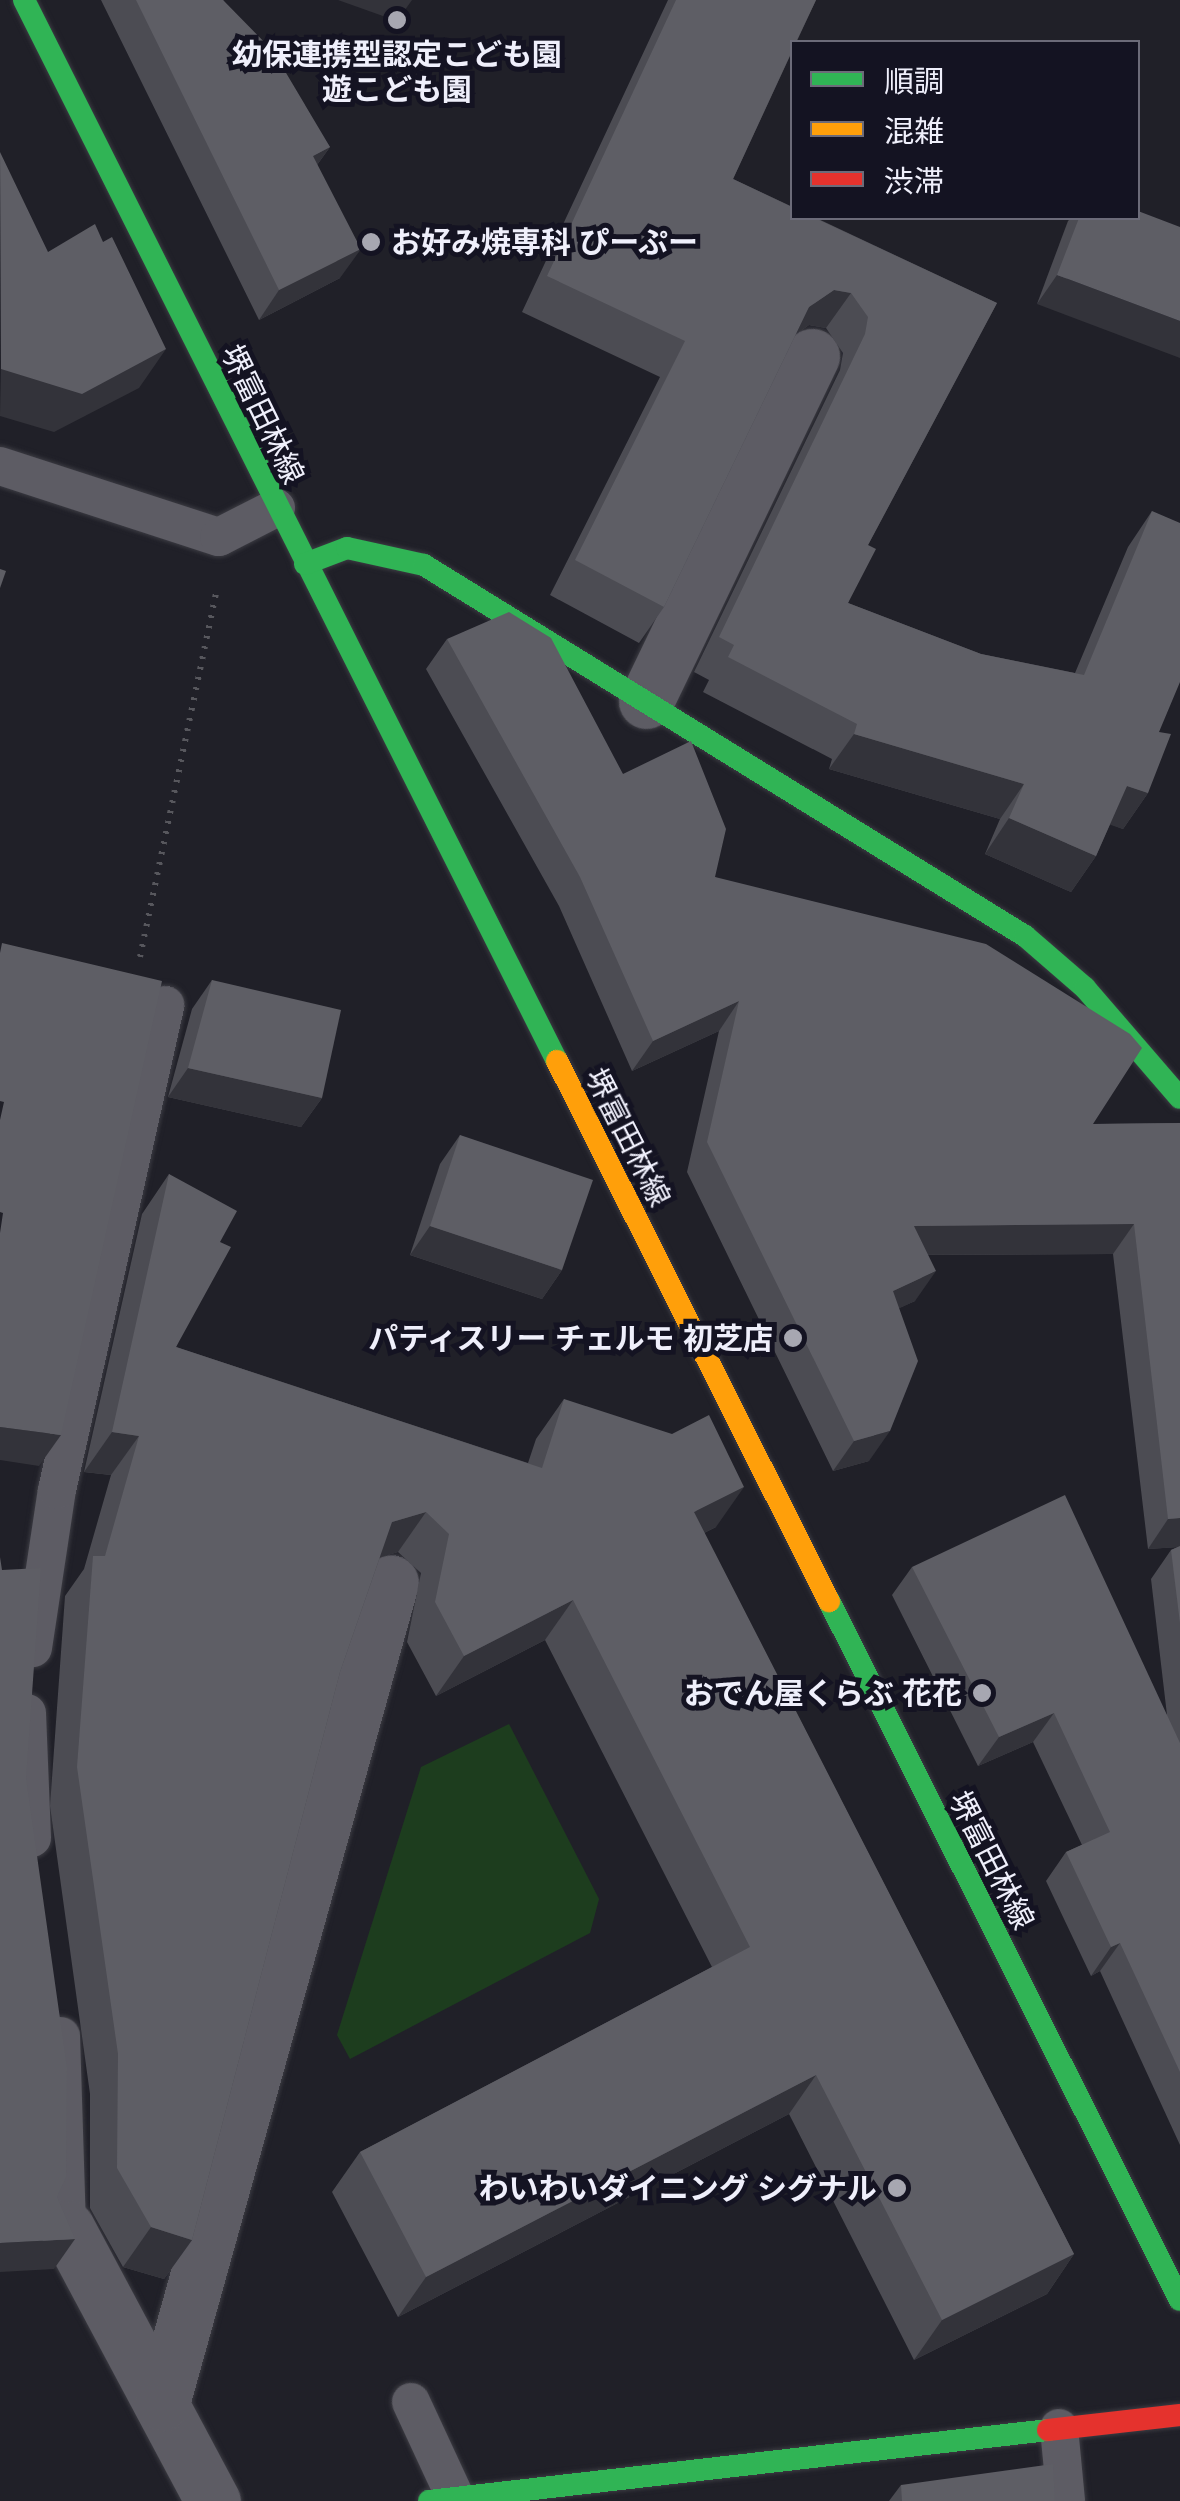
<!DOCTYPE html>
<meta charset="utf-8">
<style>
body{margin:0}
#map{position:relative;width:1180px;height:2501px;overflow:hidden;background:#202028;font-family:Mulish,"Noto Sans JP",sans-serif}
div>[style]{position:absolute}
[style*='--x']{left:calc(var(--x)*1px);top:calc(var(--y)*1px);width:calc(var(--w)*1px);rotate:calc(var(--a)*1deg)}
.green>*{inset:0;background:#1d3d1e}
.path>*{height:6px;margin-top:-3px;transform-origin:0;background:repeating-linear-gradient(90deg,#57575d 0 2.5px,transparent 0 10.5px)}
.roads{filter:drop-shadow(0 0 2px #3b3b42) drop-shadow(0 0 2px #3b3b42)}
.lane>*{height:38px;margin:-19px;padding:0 19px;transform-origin:19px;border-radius:19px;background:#5d5c64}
.street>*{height:55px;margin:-27.5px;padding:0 27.5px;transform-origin:27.5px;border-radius:27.5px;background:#5d5c64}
.fast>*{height:22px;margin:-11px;padding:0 11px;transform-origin:11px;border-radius:11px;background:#30b455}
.slow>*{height:22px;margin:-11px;padding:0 11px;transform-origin:11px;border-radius:11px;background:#ff9f0a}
.jam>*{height:22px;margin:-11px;padding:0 11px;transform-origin:11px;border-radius:11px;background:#e5322d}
.wall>*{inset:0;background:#4c4c53}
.shaded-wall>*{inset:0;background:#33333a}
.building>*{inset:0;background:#5e5e65}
.dots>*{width:28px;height:28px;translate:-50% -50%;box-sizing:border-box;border:5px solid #141322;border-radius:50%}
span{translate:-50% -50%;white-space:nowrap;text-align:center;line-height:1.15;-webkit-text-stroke:10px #141322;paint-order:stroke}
.poi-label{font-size:30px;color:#efeffb;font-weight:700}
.left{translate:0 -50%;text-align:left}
.right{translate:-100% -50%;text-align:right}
.street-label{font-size:30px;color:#efeffb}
.legend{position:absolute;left:790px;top:40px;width:350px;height:180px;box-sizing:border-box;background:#141322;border:2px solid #6c6b79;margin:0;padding:12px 18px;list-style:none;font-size:30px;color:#efeffb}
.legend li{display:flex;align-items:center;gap:20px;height:50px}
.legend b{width:50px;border:2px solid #6c6b79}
</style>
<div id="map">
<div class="green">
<div style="clip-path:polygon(509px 1724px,599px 1899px,590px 1933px,350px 2059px,337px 2035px,421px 1767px)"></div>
</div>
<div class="path">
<div style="--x:140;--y:957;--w:373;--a:-78.2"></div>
</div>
<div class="roads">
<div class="lane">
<div style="--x:0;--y:466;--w:230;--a:18"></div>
<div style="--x:219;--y:537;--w:64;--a:-27"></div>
<div style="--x:33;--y:1648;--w:160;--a:-81.4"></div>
<div style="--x:57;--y:1490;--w:497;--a:-77.4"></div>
<div style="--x:27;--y:1713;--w:125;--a:87.7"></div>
<div style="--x:61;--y:2036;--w:192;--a:88.2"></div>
<div style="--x:411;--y:2402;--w:105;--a:65.1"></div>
<div style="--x:1059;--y:2428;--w:73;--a:84.5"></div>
</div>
<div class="street">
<div style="--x:646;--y:701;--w:383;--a:-64.3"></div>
<div style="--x:67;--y:2228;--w:310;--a:61.9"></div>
<div style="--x:162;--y:2403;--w:852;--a:-74.41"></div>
</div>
<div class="fast">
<div style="--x:24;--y:0;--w:1187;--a:63.33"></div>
<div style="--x:305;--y:564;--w:45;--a:-20.9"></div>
<div style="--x:347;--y:548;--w:79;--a:12.4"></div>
<div style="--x:424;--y:565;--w:706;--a:31.69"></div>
<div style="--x:1025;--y:936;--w:79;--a:40.9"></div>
<div style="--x:1085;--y:988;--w:145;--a:49.2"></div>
<div style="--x:829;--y:1601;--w:782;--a:63.34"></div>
<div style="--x:429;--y:2501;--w:623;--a:-6.54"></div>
</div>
<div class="slow">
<div style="--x:557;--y:1061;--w:605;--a:63.27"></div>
</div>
<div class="jam">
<div style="--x:1048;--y:2430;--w:133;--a:-6.5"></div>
</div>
</div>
<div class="wall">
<div style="clip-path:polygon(101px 0,223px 0,330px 147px,317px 165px,340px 278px,259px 320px)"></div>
<div style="clip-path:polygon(668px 0,816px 0,733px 179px,997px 303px,868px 545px,848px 603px,981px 654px,1075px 673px,1128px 547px,1152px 511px,1159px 732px,1148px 793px,1123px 829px,1110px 824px,1096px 856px,1071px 892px,985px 854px,1000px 819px,829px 769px,832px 759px,703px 692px,709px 680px,694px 672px,840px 370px,843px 353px,826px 328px,809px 325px,796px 334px,664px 607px,639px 643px,550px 595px,660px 377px,522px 312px)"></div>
<div style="clip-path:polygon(1071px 218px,1138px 218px,1037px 304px,1068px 221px)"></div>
<div style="clip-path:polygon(447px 639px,623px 774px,715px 877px,1093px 1124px,1180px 1123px,1180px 2145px,1100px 1971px,1091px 1976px,1046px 1881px,1066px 1852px,1082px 1845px,1033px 1742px,978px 1766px,892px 1595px,912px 1567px,1167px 1715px,1151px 1579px,1171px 1550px,1178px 1547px,1148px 1549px,1113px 1254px,928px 1255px,915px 1301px,899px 1308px,869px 1461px,833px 1471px,687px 1172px,719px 1031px,632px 1071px,559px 906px,426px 669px)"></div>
<div style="clip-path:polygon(212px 980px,322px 1098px,301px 1127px,168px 1097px,192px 1009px)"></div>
<div style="clip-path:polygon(460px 1135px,562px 1270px,542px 1299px,410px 1255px,440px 1164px)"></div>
<div style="clip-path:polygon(169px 1174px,220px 1242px,176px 1347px,528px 1463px,536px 1439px,564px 1399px,716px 1527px,704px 1533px,1074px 2254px,1047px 2294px,914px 2360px,789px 2114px,398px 2317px,332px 2192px,360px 2152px,712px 1967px,545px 1640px,436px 1696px,407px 1642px,421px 1573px,398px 1552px,380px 1557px,340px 1672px,192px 2240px,164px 2279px,123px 2267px,90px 2208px,90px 2094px,50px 1806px,65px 1596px,84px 1569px,111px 1475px,84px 1472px,142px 1214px)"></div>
<div style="clip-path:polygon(901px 2485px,1055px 2501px,889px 2501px)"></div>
</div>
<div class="shaded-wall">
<div style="clip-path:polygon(338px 0,412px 0,397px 21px)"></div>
<div style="clip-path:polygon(330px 147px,309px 176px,313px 156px)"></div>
<div style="clip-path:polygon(361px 249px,340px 278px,259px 320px,279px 290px)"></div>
<div style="clip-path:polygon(1057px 275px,1180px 321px,1180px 358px,1037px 304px)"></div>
<div style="clip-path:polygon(834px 290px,851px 293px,826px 328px,809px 325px,784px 342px,809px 307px)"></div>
<div style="clip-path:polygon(166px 349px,139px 388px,54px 432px,0 416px,1px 369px)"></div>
<div style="clip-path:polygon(854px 734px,1024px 784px,1000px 819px,829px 769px)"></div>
<div style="clip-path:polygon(1127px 786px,1148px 793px,1123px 829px,1102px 822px)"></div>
<div style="clip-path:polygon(1009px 818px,1096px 856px,1071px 892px,985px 854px)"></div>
<div style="clip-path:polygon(739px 1001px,719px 1031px,632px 1071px,653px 1041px)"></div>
<div style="clip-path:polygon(188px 1068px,322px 1098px,301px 1127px,168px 1097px)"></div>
<div style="clip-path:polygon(1134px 1224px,1113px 1254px,893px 1255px,914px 1226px)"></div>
<div style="clip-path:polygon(430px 1226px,562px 1270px,542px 1299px,410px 1255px)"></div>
<div style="clip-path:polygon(936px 1271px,915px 1301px,872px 1321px,893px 1291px)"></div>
<div style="clip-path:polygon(0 1427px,61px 1435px,39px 1466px,0 1460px)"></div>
<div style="clip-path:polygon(890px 1431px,869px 1461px,833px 1471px,854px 1441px)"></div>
<div style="clip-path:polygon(112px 1432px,139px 1436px,111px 1475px,84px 1472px)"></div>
<div style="clip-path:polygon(744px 1487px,716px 1527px,666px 1552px,694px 1512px)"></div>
<div style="clip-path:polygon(426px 1512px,398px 1552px,364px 1562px,392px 1522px)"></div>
<div style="clip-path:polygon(1180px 1518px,1180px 1547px,1148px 1549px,1168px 1519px)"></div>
<div style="clip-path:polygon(573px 1600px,545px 1640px,436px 1696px,464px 1656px)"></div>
<div style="clip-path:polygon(1054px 1713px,1033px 1742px,978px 1766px,999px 1737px)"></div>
<div style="clip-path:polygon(1120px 1943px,1100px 1971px,1091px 1976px,1111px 1947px)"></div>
<div style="clip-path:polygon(816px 2075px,789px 2114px,398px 2317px,426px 2277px)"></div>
<div style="clip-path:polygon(151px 2227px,192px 2240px,164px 2279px,123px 2267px)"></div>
<div style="clip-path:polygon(75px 2239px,54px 2269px,0 2272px,0 2243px)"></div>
<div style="clip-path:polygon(1074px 2254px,1047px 2294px,914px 2360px,942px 2320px)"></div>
</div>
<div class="building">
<div style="clip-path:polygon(136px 0,223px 0,273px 51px,330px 147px,313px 156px,361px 249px,279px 290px)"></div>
<div style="clip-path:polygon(676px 0,816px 0,796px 42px,792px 42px,792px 51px,733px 179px,792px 207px,792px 218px,815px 218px,997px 303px,868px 545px,876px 549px,848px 603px,981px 654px,1084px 675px,1152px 511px,1180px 523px,1180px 682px,1159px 732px,1171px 734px,1148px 793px,1127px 786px,1096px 856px,1009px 818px,1024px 784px,854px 734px,857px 724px,728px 657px,734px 645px,719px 637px,865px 334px,868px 317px,851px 293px,834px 290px,809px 307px,664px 607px,575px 560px,685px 341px,547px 276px)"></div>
<div style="clip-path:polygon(0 152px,48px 252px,95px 224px,103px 242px,112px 237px,166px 349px,82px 394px,1px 369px)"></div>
<div style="clip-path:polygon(1138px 211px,1180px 227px,1180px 321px,1057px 275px,1079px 218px,1138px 218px)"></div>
<div style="clip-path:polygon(0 569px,6px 571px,0 588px)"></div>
<div style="clip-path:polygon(509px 612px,551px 638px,623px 774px,691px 741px,726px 829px,715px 877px,986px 944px,1130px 1034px,1142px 1048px,1093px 1124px,1180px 1123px,1180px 1518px,1168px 1519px,1134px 1224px,914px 1226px,936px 1271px,893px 1291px,918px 1361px,890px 1431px,854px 1441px,707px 1142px,739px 1001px,653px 1041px,580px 877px,447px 639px)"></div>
<div style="clip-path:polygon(2px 943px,162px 981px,61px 1435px,0 1427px,0 1233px,3px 1213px,0 1212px,0 1120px,4px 1102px,0 1101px,0 953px)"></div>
<div style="clip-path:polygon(212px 980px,341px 1010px,322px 1098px,188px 1068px)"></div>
<div style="clip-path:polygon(460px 1135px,593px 1180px,562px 1270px,430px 1226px)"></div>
<div style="clip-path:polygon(169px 1174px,237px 1211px,220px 1242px,231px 1247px,176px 1347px,542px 1468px,564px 1399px,672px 1434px,709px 1415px,744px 1487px,694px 1512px,1074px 2254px,942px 2320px,816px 2075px,426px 2277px,360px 2152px,750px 1947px,573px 1600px,464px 1656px,435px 1602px,449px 1534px,426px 1512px,392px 1522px,340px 1672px,192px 2240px,151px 2227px,117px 2168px,118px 2054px,77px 1767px,93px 1556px,105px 1556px,139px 1436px,112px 1432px)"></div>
<div style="clip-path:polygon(1065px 1495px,1180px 1743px,1180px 2072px,1120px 1943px,1111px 1947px,1066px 1852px,1110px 1832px,1054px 1713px,999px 1737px,912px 1567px)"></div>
<div style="clip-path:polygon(1180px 1546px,1180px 1623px,1171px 1550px)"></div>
<div style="clip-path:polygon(0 1557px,2px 1570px,41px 1568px,26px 1778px,67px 2068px,66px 2177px,57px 2197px,75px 2239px,0 2243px)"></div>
<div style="clip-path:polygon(1053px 2464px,1055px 2501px,902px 2501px,901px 2485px)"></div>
</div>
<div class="dots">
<div style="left:397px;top:20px;background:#a7a7b1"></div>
<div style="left:371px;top:242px;background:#a7a7b1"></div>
<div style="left:793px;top:1338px;background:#a7a7b1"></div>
<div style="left:982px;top:1693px;background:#a7a7b1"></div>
<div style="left:897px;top:2188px;background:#a7a7b1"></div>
</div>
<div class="poi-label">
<span style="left:397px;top:71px">幼保連携型認定こども園<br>遊こども園</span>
<span class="left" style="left:391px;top:242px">お好み焼専科 ぴーぷー</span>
<span class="right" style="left:773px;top:1338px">パティスリー チェルモ 初芝店</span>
<span class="right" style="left:962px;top:1693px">おでん屋くらぶ 花花</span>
<span class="right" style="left:877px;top:2188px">わいわいダイニング シグナル</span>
</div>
<div class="street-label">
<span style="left:263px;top:414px;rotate:64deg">堺富田林線</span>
<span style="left:628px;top:1137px;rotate:63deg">堺富田林線</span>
<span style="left:992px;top:1860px;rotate:63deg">堺富田林線</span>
</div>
<ul class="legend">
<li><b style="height:12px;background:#30b455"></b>順調</li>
<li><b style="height:12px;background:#ff9f0a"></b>混雑</li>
<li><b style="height:12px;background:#e5322d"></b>渋滞</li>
</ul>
</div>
